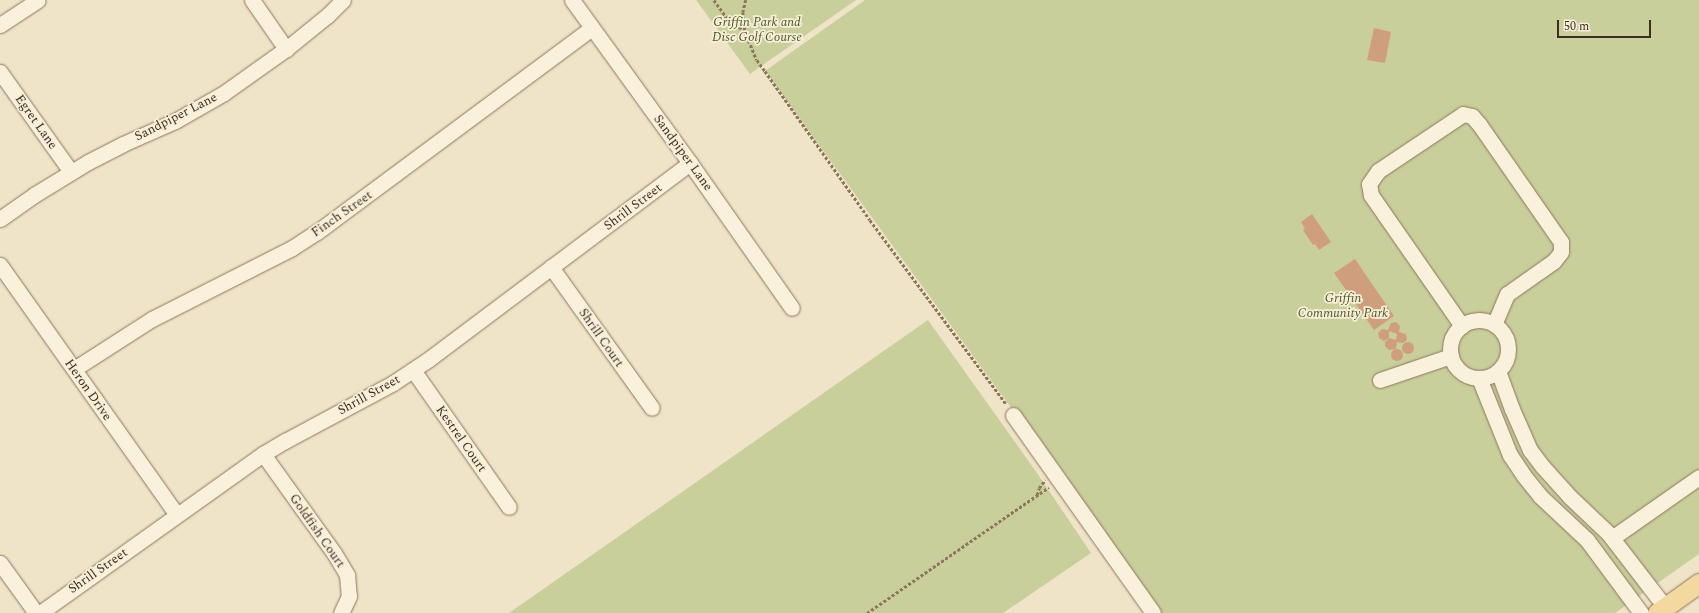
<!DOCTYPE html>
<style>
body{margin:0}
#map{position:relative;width:1699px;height:613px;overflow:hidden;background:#f0e4c8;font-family:Spectral,serif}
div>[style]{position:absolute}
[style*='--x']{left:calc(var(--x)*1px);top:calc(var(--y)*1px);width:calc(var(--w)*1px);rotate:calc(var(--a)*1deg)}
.green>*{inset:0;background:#c9cf9b}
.building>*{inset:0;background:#cf9f7d}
.round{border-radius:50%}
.path>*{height:2.5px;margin-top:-1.25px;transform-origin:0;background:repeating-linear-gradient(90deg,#8d765c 0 3px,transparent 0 5px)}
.roads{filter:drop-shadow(0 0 1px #8d765c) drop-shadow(0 0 1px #8d765c)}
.minor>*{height:15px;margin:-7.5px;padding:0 7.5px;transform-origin:7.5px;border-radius:7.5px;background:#faf1dc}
.minor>.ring{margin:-7.5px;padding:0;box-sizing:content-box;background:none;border:15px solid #faf1dc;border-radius:50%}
.major>*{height:19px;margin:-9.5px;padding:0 9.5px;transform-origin:9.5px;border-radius:9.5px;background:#f3d9a0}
span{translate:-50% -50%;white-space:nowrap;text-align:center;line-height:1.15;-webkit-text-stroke:3.5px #f7eed8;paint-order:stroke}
.park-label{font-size:13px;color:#4d5a26;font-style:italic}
.street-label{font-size:13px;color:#3d2e20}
.scale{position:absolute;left:1557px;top:20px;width:94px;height:18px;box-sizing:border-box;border:2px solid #3d2e20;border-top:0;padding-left:5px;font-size:12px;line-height:14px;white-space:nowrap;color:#3d2e20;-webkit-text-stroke:3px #f7eed8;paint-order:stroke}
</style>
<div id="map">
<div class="green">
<div style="clip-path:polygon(696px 0,856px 0,750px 74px)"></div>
<div style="clip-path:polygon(865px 0,1699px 0,1699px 554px,1615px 613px,1161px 613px,765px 71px)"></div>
<div style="clip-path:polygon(928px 320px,1037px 473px,1091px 553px,1003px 613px,509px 613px)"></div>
</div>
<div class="building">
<div style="clip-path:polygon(1374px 28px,1391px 32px,1385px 63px,1367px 60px)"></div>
<div style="clip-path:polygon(1312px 214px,1331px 242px,1319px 250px,1315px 244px,1313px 245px,1303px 230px,1305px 229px,1301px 222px)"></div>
<div style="clip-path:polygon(1355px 259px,1394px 316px,1374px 330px,1334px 273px)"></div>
<div style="clip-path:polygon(1396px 322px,1400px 326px,1399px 332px,1406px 334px,1407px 340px,1403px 343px,1397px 342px,1396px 349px,1389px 350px,1385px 346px,1385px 342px,1389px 338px,1396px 340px,1397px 334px,1389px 331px,1389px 338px,1384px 341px,1379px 338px,1378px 333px,1382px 329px,1388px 330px,1391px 323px)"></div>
<div class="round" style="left:1402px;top:342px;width:12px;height:12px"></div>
<div class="round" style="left:1391px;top:349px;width:12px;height:12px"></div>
</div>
<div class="path">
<div style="--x:714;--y:0;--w:22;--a:54"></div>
<div style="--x:727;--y:18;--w:22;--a:36"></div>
<div style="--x:746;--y:0;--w:12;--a:104"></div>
<div style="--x:743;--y:12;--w:19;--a:84"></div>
<div style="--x:745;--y:31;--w:31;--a:68"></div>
<div style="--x:757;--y:60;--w:14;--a:54"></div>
<div style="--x:765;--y:71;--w:182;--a:54.8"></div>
<div style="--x:870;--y:220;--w:229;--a:53.5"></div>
<div style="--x:1037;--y:495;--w:7;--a:-74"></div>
<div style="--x:1039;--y:488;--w:10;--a:-53"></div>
<div style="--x:867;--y:613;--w:221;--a:-34.7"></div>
</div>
<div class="roads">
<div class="minor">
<div style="--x:252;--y:0;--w:60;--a:55.2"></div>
<div style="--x:572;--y:0;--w:201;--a:54.1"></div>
<div style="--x:690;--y:163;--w:177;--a:54.9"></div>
<div style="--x:0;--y:25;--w:45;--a:-33.3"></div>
<div style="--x:0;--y:72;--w:123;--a:54.6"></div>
<div style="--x:0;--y:219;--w:42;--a:-35.2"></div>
<div style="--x:34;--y:195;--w:63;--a:-31.4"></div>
<div style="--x:88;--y:162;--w:39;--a:-27"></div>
<div style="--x:123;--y:144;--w:57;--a:-23.9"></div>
<div style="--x:175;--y:121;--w:56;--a:-29.7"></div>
<div style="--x:224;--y:93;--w:76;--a:-35.4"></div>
<div style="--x:286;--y:49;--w:54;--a:-39"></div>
<div style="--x:328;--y:15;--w:21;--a:-45"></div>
<div style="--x:0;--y:265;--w:306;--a:54.7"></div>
<div style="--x:551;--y:267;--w:173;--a:54.4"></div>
<div class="ring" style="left:1450px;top:320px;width:43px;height:43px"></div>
<div style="--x:1462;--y:326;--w:160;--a:-124.8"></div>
<div style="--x:1371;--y:195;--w:11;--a:-100"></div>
<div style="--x:1369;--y:184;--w:16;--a:-55"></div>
<div style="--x:1378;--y:171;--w:102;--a:-33.8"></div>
<div style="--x:1463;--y:114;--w:9;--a:13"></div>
<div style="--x:1472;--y:116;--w:11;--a:49"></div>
<div style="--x:1479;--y:124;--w:144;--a:55.2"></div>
<div style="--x:1561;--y:242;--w:10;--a:90"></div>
<div style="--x:1561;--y:252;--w:11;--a:128"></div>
<div style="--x:1554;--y:261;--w:57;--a:144.9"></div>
<div style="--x:1507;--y:294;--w:33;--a:113"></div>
<div style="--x:74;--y:369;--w:93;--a:-32.7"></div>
<div style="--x:152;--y:319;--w:157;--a:-26.9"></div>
<div style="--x:292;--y:248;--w:30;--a:-33"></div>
<div style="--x:317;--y:232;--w:342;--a:-36.6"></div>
<div style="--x:413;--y:370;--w:167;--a:55"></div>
<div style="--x:1498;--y:371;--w:40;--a:69.8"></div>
<div style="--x:1512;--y:409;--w:45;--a:66.3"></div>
<div style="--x:1530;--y:450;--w:21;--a:53"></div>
<div style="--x:1543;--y:467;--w:40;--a:48"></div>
<div style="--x:1570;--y:497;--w:52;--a:43.5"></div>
<div style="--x:1608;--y:533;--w:93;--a:52.4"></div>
<div style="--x:1479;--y:378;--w:83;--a:68.1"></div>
<div style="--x:1510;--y:455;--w:25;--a:56"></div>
<div style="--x:1524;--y:476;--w:26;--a:51"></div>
<div style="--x:1540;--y:496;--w:64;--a:43.1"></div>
<div style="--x:1587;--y:540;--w:91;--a:53.5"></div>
<div style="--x:1380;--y:380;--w:75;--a:-18.7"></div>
<div style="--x:1013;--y:415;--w:242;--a:54.7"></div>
<div style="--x:263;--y:454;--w:122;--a:54.4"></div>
<div style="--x:334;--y:553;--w:26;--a:59"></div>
<div style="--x:347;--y:575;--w:21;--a:85"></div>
<div style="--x:349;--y:596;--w:19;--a:115"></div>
<div style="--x:1612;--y:538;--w:106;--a:-35"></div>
<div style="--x:0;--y:563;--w:62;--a:54.2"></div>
<div style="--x:40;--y:613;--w:274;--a:-35.5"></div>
<div style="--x:263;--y:454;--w:26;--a:-31"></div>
<div style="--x:285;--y:441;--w:123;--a:-28.2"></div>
<div style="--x:393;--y:383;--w:43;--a:-33.7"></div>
<div style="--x:429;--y:359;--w:326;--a:-36.9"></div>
</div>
<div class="major">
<div style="--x:1657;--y:613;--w:52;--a:-35.5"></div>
</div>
</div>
<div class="park-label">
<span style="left:757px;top:30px">Griffin Park and<br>Disc Golf Course</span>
<span style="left:1343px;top:306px">Griffin<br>Community Park</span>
</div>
<div class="street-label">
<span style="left:176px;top:117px;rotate:-27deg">Sandpiper Lane</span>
<span style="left:36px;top:122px;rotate:55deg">Egret Lane</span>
<span style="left:683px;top:153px;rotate:54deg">Sandpiper Lane</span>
<span style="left:633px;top:207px;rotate:-37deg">Shrill Street</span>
<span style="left:342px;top:214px;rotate:-35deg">Finch Street</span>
<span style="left:601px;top:338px;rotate:55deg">Shrill Court</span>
<span style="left:88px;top:390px;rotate:55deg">Heron Drive</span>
<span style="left:369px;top:395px;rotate:-29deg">Shrill Street</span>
<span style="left:461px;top:439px;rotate:55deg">Kestrel Court</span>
<span style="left:317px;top:531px;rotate:55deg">Goldfish Court</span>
<span style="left:98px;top:571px;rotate:-35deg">Shrill Street</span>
</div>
<div class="scale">50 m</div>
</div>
